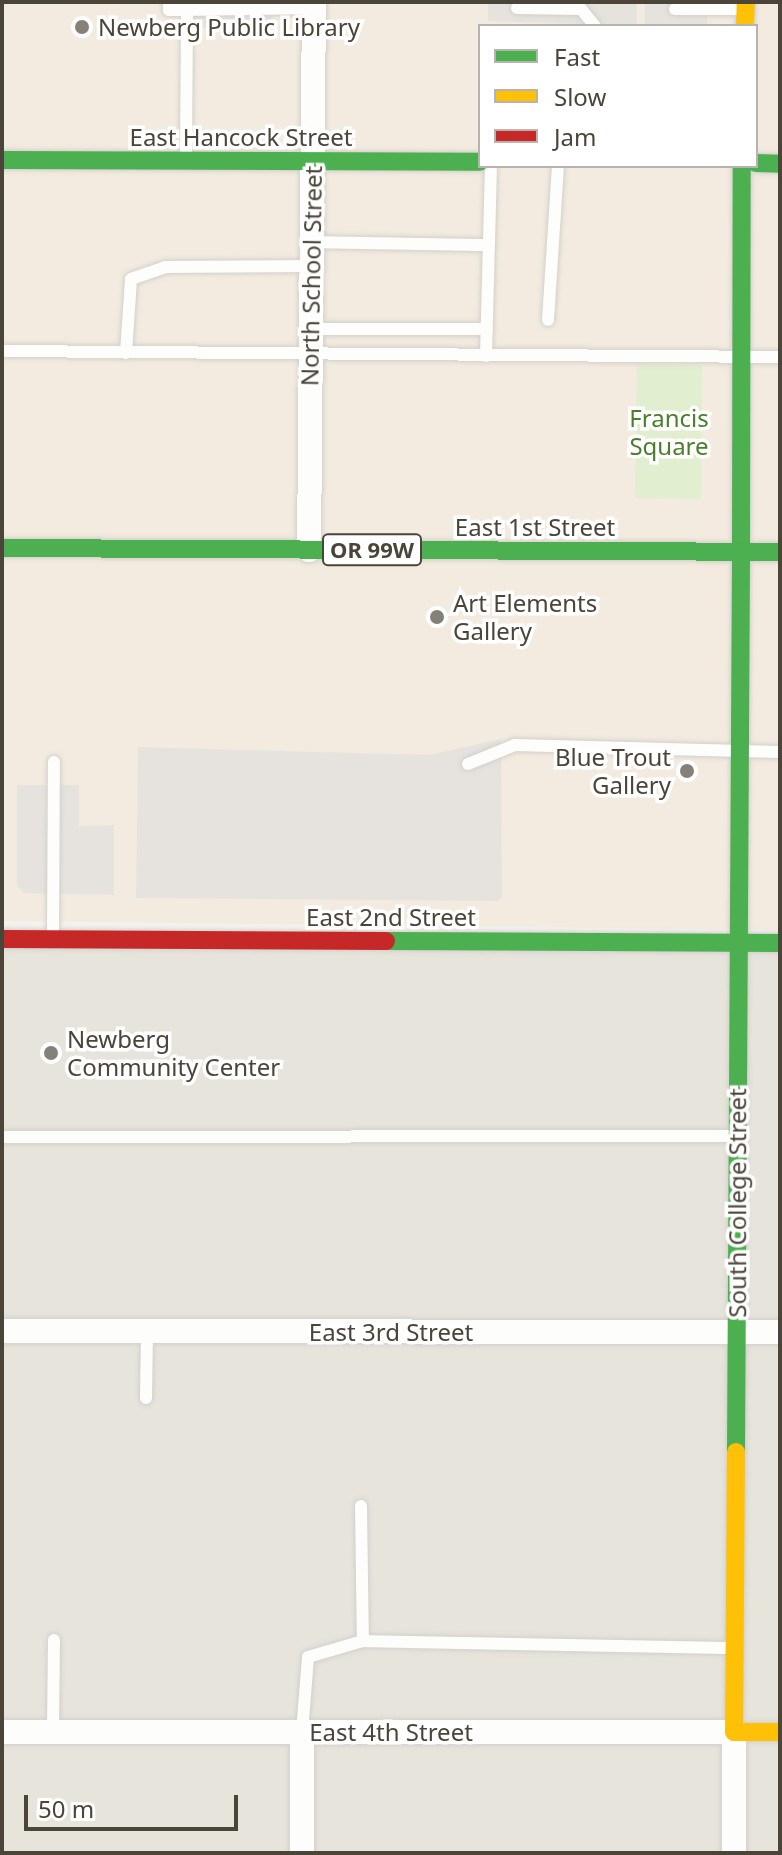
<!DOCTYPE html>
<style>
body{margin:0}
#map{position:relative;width:782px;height:1855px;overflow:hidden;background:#f4f2ee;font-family:"Noto Sans",sans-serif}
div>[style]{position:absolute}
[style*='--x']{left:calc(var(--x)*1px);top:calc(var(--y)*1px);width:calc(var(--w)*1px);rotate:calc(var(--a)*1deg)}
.residential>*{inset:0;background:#e7e4dc}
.commercial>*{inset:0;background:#f3ebdf}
.green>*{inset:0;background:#e1eecf}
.parking>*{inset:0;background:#e6e3df}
.roads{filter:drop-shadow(0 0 2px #d2d0cb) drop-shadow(0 0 2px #d2d0cb)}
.lane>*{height:12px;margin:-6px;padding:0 6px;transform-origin:6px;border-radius:6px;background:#fdfdfc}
.street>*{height:24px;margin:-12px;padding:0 12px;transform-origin:12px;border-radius:12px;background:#fdfdfc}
.fast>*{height:18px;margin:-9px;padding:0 9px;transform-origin:9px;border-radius:9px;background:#4caf50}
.slow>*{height:18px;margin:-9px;padding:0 9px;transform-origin:9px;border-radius:9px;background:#ffc107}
.jam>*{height:18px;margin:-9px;padding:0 9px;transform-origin:9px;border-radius:9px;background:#c62828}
.dots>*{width:22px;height:22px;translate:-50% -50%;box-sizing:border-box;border:4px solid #fff;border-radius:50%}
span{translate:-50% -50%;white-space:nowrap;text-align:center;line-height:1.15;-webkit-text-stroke:7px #fff;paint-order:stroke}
.shield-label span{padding:2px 6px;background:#fff;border:2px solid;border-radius:6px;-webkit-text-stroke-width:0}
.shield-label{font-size:22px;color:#4b4439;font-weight:700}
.poi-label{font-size:24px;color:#4b4439}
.left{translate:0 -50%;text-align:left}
.right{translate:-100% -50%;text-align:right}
.street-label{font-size:24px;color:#4b4439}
.park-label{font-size:24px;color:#4a7f2a}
.frame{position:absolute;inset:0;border:4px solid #4b4439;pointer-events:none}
.legend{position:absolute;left:478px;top:24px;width:280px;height:144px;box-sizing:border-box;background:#fff;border:2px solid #b7b4b0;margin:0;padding:10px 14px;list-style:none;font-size:24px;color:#4b4439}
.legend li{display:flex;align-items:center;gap:16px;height:40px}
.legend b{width:40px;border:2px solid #b7b4b0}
.scale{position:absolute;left:24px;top:1795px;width:214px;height:36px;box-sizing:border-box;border:4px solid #4b4439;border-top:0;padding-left:10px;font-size:24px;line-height:28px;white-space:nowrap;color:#4b4439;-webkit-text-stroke:6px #fff;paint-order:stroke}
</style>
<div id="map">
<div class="residential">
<div style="clip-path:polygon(2px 939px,780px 941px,780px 1853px,2px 1853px)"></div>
</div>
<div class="commercial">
<div style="clip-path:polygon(evenodd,2px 2px,780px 2px,780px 930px,2px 921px,2px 2px,480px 26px,756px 26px,756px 166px,480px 166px,480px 26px)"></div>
</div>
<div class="green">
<div style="clip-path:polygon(637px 364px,702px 365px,701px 499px,635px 498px)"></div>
</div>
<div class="parking">
<div style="clip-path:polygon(182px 2px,272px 2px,272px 28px,181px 28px)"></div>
<div style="clip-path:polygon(488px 2px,637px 2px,637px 26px,488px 21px)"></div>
<div style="clip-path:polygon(645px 2px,707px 2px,707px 26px,645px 26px)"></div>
<div style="clip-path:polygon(501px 739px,502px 898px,497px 901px,136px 898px,138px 747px,429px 755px)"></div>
<div style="clip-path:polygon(17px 785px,79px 785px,79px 826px,114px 825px,114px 895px,24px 893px,17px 885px)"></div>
</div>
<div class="roads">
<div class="lane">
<div style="--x:169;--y:2;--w:8;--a:90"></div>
<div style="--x:169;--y:10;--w:18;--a:0"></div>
<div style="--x:517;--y:8;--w:64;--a:0.9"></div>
<div style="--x:581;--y:9;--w:22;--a:51"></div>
<div style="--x:675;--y:9;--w:67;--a:0"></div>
<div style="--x:186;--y:156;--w:146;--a:-89.6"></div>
<div style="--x:187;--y:10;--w:127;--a:-0.9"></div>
<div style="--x:312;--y:242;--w:177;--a:1"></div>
<div style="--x:548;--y:320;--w:154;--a:-86.3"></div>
<div style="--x:311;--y:329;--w:176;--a:0"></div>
<div style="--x:2;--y:351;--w:778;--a:0.44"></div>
<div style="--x:126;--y:353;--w:74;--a:-86.1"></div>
<div style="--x:131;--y:279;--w:36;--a:-19"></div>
<div style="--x:165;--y:267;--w:146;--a:-0.4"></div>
<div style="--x:486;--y:356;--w:190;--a:-88.5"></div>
<div style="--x:468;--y:764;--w:51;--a:-22"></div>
<div style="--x:515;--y:745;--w:265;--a:1.5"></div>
<div style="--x:53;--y:938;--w:176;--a:-89.7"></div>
<div style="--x:2;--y:1137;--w:733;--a:-0.08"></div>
<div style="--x:146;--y:1398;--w:66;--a:-89.1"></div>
<div style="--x:361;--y:1506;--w:135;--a:89.2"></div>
<div style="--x:363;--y:1641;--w:370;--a:1.1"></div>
<div style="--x:53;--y:1732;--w:92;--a:-89.4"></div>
<div style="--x:302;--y:1732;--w:75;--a:-85.4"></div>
<div style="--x:308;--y:1657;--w:57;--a:-16.2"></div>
</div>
<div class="street">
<div style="--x:309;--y:550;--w:548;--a:-89.48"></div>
<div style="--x:2;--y:1331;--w:778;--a:0.07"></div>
<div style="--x:2;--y:1732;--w:732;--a:0"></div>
<div style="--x:734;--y:1732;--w:121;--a:90"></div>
<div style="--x:302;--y:1853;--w:121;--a:-90"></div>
</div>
<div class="fast">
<div style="--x:2;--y:160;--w:478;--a:0.2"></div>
<div style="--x:756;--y:163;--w:24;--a:2"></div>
<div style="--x:2;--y:548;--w:778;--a:0.29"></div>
<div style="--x:741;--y:552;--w:386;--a:-89.9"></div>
<div style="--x:386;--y:941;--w:394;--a:0.3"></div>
<div style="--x:736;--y:1452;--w:900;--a:-89.68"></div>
</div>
<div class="slow">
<div style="--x:745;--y:26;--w:24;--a:-88"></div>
<div style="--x:736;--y:1452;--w:280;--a:90.4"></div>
<div style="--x:734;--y:1732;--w:46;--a:0"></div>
</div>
<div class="jam">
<div style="--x:2;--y:939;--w:384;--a:0.3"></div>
</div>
</div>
<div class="dots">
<div style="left:82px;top:27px;background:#868178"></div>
<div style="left:437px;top:617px;background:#868178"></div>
<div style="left:687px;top:771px;background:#868178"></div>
<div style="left:51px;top:1053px;background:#868178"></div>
</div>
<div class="shield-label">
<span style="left:372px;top:550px">OR 99W</span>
</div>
<div class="poi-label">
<span class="left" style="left:98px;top:27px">Newberg Public Library</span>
<span class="left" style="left:453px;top:617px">Art Elements<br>Gallery</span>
<span class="right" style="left:671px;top:771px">Blue Trout<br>Gallery</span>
<span class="left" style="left:67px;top:1053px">Newberg<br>Community Center</span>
</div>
<div class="street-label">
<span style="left:241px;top:137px">East Hancock Street</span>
<span style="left:311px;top:276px;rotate:-89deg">North School Street</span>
<span style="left:535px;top:527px">East 1st Street</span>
<span style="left:391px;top:917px">East 2nd Street</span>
<span style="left:737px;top:1203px;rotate:-90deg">South College Street</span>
<span style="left:391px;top:1332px">East 3rd Street</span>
<span style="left:391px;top:1732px">East 4th Street</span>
</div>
<div class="park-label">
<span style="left:669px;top:432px">Francis<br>Square</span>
</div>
<div class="frame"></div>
<ul class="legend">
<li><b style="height:10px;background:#4caf50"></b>Fast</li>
<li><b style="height:10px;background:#ffc107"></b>Slow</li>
<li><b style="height:10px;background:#c62828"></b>Jam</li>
</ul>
<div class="scale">50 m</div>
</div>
